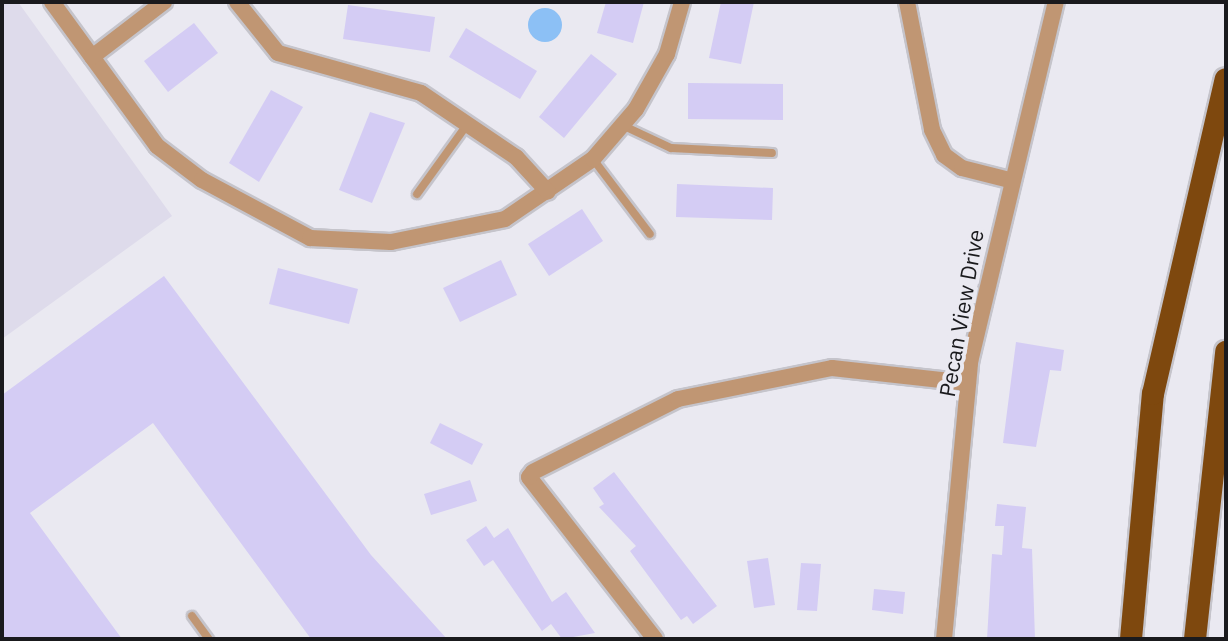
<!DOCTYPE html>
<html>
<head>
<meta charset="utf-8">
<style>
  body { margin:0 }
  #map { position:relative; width:1228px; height:641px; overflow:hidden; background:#eae9f1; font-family:"IBM Plex Sans",sans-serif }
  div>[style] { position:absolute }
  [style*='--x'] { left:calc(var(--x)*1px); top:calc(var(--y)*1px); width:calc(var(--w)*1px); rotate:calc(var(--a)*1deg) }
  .built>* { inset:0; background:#dedbeb }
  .water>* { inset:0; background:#8cc0f5 }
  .round { border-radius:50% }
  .building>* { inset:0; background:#d4ccf4 }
  .roads { filter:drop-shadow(2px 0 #c5c4cb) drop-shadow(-2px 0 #c5c4cb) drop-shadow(0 2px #c5c4cb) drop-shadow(0 -2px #c5c4cb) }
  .service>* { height:8px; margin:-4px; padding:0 4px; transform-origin:4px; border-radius:4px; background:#c09673 }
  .minor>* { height:16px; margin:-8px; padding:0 8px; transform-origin:8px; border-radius:8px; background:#c09673 }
  .trunk>* { height:22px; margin:-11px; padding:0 11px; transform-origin:11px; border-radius:11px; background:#7e480e }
  span { translate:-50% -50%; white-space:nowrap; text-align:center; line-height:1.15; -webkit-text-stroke:8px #eae9f1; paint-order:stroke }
  .street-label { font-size:22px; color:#1a1a1d }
  .frame { position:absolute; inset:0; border:4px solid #1a1a1d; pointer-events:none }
</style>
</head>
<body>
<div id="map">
  <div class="built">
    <div style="clip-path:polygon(2px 2px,18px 2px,172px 216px,2px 339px)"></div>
  </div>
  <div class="water">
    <div class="round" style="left:528px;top:8px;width:34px;height:34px"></div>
  </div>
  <div class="building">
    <div style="clip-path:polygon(606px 2px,644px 2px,633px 43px,597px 33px)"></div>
    <div style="clip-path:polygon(721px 2px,754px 2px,741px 64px,709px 58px)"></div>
    <div style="clip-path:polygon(348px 5px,435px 17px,430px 52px,343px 39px)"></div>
    <div style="clip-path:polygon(194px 23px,218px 53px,168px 92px,144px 61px)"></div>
    <div style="clip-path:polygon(466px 28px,537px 71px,520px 99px,449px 57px)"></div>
    <div style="clip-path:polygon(591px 54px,617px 74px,564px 138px,539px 117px)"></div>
    <div style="clip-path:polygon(688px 83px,783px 84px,783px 120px,688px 119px)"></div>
    <div style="clip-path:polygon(271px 90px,303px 107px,259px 182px,229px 163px)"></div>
    <div style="clip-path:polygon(370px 112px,405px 123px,372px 203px,339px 190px)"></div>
    <div style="clip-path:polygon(677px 184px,773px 188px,772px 220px,676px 217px)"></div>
    <div style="clip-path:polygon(582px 209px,603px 241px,549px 276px,528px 244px)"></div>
    <div style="clip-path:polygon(501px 260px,517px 295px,460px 322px,443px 288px)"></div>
    <div style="clip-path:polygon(278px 268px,358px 289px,349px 324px,269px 304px)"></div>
    <div style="clip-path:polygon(164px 276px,371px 555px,447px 639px,311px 639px,153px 423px,30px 513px,122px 639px,2px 639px,2px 395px)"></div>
    <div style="clip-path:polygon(1016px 342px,1064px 350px,1061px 371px,1050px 370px,1036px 447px,1003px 443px)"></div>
    <div style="clip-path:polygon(440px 423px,483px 444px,472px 465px,430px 443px)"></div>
    <div style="clip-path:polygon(614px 472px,717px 606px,693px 624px,687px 616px,681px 620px,630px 551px,636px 546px,599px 507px,604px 504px,593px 488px)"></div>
    <div style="clip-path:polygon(470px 480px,477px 501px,431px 515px,424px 494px)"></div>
    <div style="clip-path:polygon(997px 504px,1026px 507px,1022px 548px,1032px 549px,1035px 639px,987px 639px,992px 554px,1002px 555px,1004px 526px,995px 526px)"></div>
    <div style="clip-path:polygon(486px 526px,494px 538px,508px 528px,552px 602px,566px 592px,595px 633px,562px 639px,551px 624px,542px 631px,493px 560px,484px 566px,466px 540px)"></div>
    <div style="clip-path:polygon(768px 558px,775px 605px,754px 608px,747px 561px)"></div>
    <div style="clip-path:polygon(801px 563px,821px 564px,817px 611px,797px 610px)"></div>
    <div style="clip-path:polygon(874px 589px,905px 592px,903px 614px,872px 610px)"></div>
  </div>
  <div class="roads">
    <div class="service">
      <div style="--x:624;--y:126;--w:52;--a:25.1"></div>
      <div style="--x:671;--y:148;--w:101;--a:2.8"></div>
      <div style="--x:593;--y:159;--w:94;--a:52.8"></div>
      <div style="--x:417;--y:194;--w:89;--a:-54.2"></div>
      <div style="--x:192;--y:616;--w:29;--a:54"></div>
    </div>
    <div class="minor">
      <div style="--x:52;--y:2;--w:178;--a:53.9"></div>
      <div style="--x:157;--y:146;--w:56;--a:37.1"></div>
      <div style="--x:202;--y:180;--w:123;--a:28.2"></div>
      <div style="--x:310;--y:238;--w:81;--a:2.8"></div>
      <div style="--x:391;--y:242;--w:116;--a:-11.4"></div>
      <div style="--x:505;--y:219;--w:107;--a:-34.3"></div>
      <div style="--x:593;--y:159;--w:66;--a:-49.3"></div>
      <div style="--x:636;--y:109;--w:63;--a:-60.6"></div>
      <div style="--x:667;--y:54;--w:54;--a:-73.9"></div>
      <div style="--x:237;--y:2;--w:65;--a:51.2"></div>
      <div style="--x:278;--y:53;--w:148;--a:15.6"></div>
      <div style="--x:421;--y:93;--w:115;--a:34"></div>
      <div style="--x:516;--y:157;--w:47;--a:47.6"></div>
      <div style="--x:907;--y:2;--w:130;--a:78.9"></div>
      <div style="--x:932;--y:130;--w:28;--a:64"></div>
      <div style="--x:944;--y:155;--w:22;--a:36"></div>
      <div style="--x:962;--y:168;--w:49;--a:14.3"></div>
      <div style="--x:92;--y:57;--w:91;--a:-37.4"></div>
      <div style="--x:655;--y:639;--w:205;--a:-127.9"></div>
      <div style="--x:529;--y:477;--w:6;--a:-51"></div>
      <div style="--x:533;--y:472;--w:162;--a:-26.7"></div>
      <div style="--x:678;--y:399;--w:157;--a:-11.4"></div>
      <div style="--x:832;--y:368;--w:137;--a:6.3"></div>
      <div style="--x:944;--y:639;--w:278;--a:-84.6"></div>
      <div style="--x:970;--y:362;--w:370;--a:-76.6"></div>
    </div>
    <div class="trunk">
      <div style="--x:1131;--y:639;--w:246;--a:-84.9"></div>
      <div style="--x:1153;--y:394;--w:323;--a:-77"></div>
      <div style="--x:1195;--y:639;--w:289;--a:-83.8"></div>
    </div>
  </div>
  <div class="street-label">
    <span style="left:961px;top:313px;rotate:-80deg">Pecan View Drive</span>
  </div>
  <div class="frame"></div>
</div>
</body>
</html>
